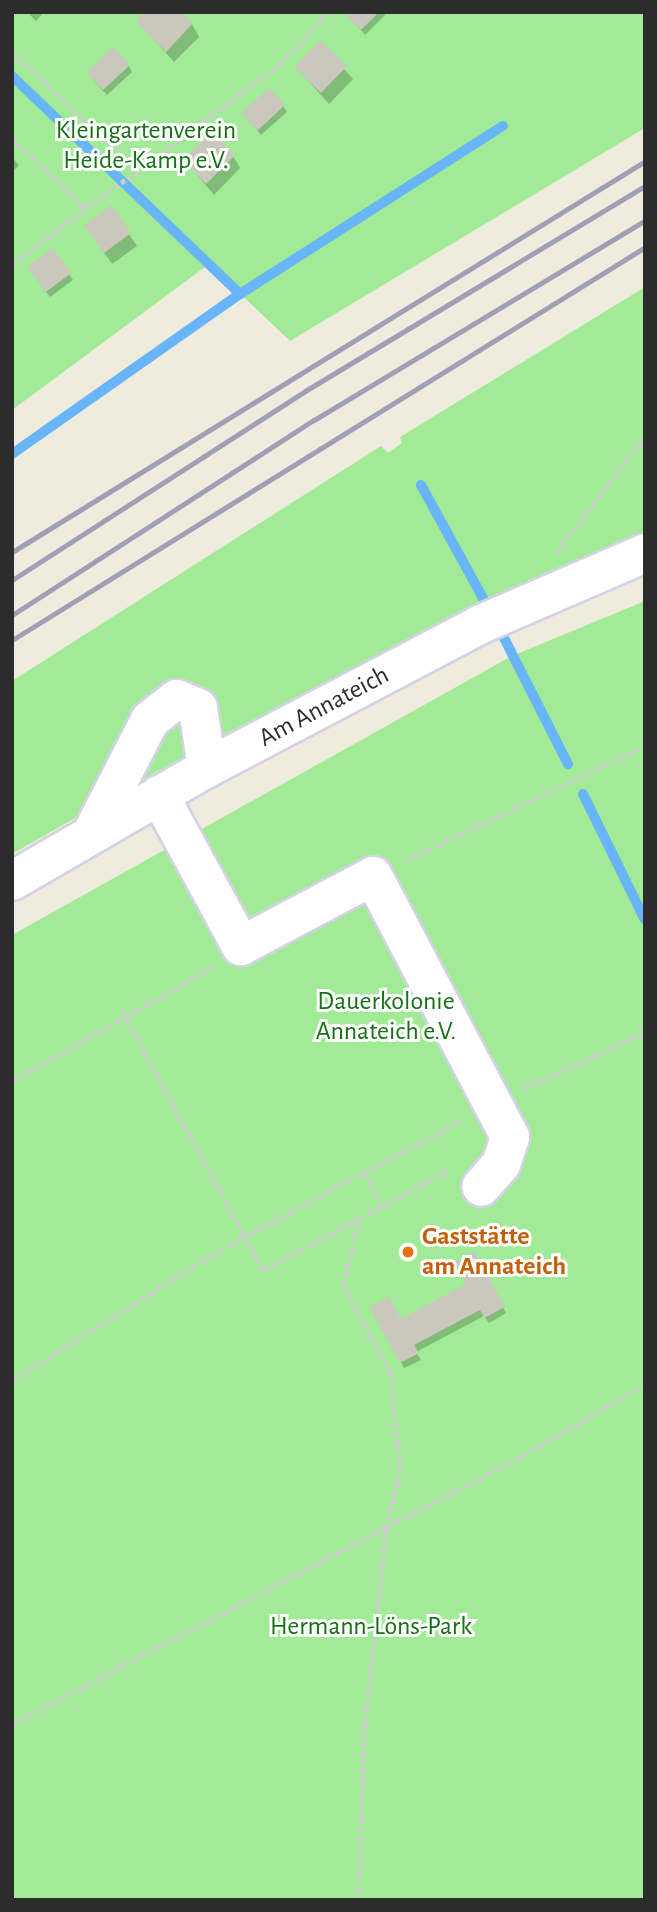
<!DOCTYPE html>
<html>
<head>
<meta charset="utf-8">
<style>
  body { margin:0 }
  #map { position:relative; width:657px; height:1912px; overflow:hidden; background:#efebdd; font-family:"Alegreya Sans",sans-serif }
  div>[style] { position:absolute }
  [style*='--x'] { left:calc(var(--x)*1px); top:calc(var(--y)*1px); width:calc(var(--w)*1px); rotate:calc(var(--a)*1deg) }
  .green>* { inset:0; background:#a1ea96 }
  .shadow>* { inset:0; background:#0003 }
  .stream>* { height:10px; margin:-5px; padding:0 5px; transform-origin:5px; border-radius:5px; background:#68b6f9 }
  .building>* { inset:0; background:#cac7bd }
  .path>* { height:4.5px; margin-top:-2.25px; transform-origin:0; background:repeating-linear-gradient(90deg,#ccc 0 5px,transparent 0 8.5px) }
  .roads { filter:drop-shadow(2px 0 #d3d2e6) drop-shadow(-2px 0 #d3d2e6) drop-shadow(0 2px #d3d2e6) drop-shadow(0 -2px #d3d2e6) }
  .minor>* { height:38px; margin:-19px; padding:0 19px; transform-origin:19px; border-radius:19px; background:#fff }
  .rail>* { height:5px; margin:-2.5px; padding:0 2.5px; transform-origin:2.5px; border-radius:2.5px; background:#a19fb8 }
  .dots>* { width:19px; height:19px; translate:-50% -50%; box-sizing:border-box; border:4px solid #fff; border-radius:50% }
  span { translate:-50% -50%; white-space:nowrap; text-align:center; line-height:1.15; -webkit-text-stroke:6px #fff; paint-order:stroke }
  .park-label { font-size:26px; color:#157114 }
  .street-label { font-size:26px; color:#2c2c2c }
  .food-label { font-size:26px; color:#c56008; font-weight:700 }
  .left { translate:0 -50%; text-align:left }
  .frame { position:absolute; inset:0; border:14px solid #2c2c2c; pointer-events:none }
</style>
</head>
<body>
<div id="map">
  <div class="green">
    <div style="clip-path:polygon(12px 12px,645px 12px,645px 128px,290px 341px,209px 264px,12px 410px)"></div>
    <div style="clip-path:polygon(645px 287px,645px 565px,173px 791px,161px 769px,12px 854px,12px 681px,381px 446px,388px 453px,402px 443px,400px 437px)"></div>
    <div style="clip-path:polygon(645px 601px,645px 1900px,12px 1900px,12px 935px,512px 656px)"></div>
  </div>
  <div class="shadow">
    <div style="clip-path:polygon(27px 12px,44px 12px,36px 21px)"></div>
    <div style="clip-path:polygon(352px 12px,384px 12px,386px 14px,365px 35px,348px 16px)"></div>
    <div style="clip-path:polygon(140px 24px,192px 24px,199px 37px,174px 62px)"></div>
    <div style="clip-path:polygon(320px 42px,353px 79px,329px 104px,296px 67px)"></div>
    <div style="clip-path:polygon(129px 66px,132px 72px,107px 95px,92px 79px)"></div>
    <div style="clip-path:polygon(283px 106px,287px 112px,261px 135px,243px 114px)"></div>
    <div style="clip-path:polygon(12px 156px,19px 166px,12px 171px)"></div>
    <div style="clip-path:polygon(233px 156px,240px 168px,214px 195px,185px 160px)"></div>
    <div style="clip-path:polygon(111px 208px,137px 246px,112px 264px,86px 226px)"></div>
    <div style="clip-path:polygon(52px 250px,73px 280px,50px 297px,32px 273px)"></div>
    <div style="clip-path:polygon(474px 1253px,506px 1313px,489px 1323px,484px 1316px,416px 1352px,421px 1360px,404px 1368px,372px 1307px,400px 1321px,469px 1285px)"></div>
  </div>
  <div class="stream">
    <div style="--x:12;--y:76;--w:315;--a:43.7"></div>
    <div style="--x:12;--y:454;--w:279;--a:-35.1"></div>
    <div style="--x:240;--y:294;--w:312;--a:-32.6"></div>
    <div style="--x:421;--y:485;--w:141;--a:61.3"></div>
    <div style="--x:502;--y:634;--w:146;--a:63.1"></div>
    <div style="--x:583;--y:794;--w:140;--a:63.8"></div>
  </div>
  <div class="building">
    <div style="clip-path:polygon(181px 12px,193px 23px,166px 52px,138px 24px,140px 12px)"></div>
    <div style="clip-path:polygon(350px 12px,379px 12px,361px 30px,346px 16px)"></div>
    <div style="clip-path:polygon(320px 40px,347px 66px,321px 93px,294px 67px)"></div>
    <div style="clip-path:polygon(113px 47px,130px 65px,103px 90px,86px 73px)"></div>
    <div style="clip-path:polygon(269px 88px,285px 105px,257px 131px,241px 113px)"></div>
    <div style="clip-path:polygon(212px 132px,235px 155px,206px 184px,183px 160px)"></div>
    <div style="clip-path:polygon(112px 205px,131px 233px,104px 253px,84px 225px)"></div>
    <div style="clip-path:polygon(53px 248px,71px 273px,46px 292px,27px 267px)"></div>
    <div style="clip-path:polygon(474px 1251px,505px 1307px,484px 1318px,480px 1310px,414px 1345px,419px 1353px,400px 1363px,369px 1307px,389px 1297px,401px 1319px,466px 1284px,454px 1262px)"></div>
  </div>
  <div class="path">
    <div style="--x:12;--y:51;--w:173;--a:43.8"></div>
    <div style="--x:12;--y:139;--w:103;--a:43"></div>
    <div style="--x:12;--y:264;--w:334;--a:-36.7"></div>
    <div style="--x:280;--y:64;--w:71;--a:-46.7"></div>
    <div style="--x:556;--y:552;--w:146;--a:-52.5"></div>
    <div style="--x:405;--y:861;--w:266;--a:-25.6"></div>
    <div style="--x:123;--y:1013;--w:293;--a:61.4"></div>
    <div style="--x:263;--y:1270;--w:213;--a:-28.2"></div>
    <div style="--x:12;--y:1081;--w:233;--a:-29.5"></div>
    <div style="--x:523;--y:1089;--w:135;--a:-25"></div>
    <div style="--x:365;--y:1173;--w:37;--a:63"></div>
    <div style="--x:12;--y:1381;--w:238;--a:-32.3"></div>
    <div style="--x:213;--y:1254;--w:283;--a:-28.3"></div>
    <div style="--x:12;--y:1724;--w:586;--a:-27.74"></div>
    <div style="--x:531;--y:1451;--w:132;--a:-30.4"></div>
    <div style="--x:358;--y:1900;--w:171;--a:-88"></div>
    <div style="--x:364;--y:1729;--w:201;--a:-83.7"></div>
    <div style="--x:386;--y:1529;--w:61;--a:-76.7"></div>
    <div style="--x:400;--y:1470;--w:98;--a:-95.9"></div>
    <div style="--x:390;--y:1373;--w:100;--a:-118.1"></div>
    <div style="--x:343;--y:1285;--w:69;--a:-76.6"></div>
  </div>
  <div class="roads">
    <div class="minor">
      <div style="--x:159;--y:795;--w:172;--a:61.5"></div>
      <div style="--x:241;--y:946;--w:149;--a:-27.9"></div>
      <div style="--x:373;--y:876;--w:295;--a:62.3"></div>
      <div style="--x:510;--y:1137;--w:28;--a:108"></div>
      <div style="--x:501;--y:1164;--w:30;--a:131"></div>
      <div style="--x:92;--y:833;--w:127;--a:-62.8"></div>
      <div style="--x:150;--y:720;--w:34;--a:-38"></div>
      <div style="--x:177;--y:699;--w:23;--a:23"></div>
      <div style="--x:198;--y:708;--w:61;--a:81.5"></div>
      <div style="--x:12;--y:881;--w:225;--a:-30.1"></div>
      <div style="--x:207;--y:768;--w:307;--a:-27.7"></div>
      <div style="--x:479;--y:625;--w:181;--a:-23.4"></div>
    </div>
  </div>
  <div class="rail">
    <div style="--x:12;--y:552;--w:744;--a:-31.7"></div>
    <div style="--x:12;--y:580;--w:349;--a:-32.8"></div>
    <div style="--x:305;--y:391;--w:397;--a:-31.1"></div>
    <div style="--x:12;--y:615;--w:359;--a:-32.9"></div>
    <div style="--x:314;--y:420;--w:387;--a:-31.1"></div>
    <div style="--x:12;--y:640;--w:745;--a:-31.83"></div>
  </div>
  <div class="dots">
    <div style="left:408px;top:1252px;background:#e8710a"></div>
  </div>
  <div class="park-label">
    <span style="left:146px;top:146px">Kleingartenverein<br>Heide-Kamp e.V.</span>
    <span style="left:386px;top:1017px">Dauerkolonie<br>Annateich e.V.</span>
    <span style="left:371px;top:1627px">Hermann-Löns-Park</span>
  </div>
  <div class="street-label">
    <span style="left:324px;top:707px;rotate:-28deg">Am Annateich</span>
  </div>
  <div class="food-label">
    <span class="left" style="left:422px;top:1252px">Gaststätte<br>am Annateich</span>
  </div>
  <div class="frame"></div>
</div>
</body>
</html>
